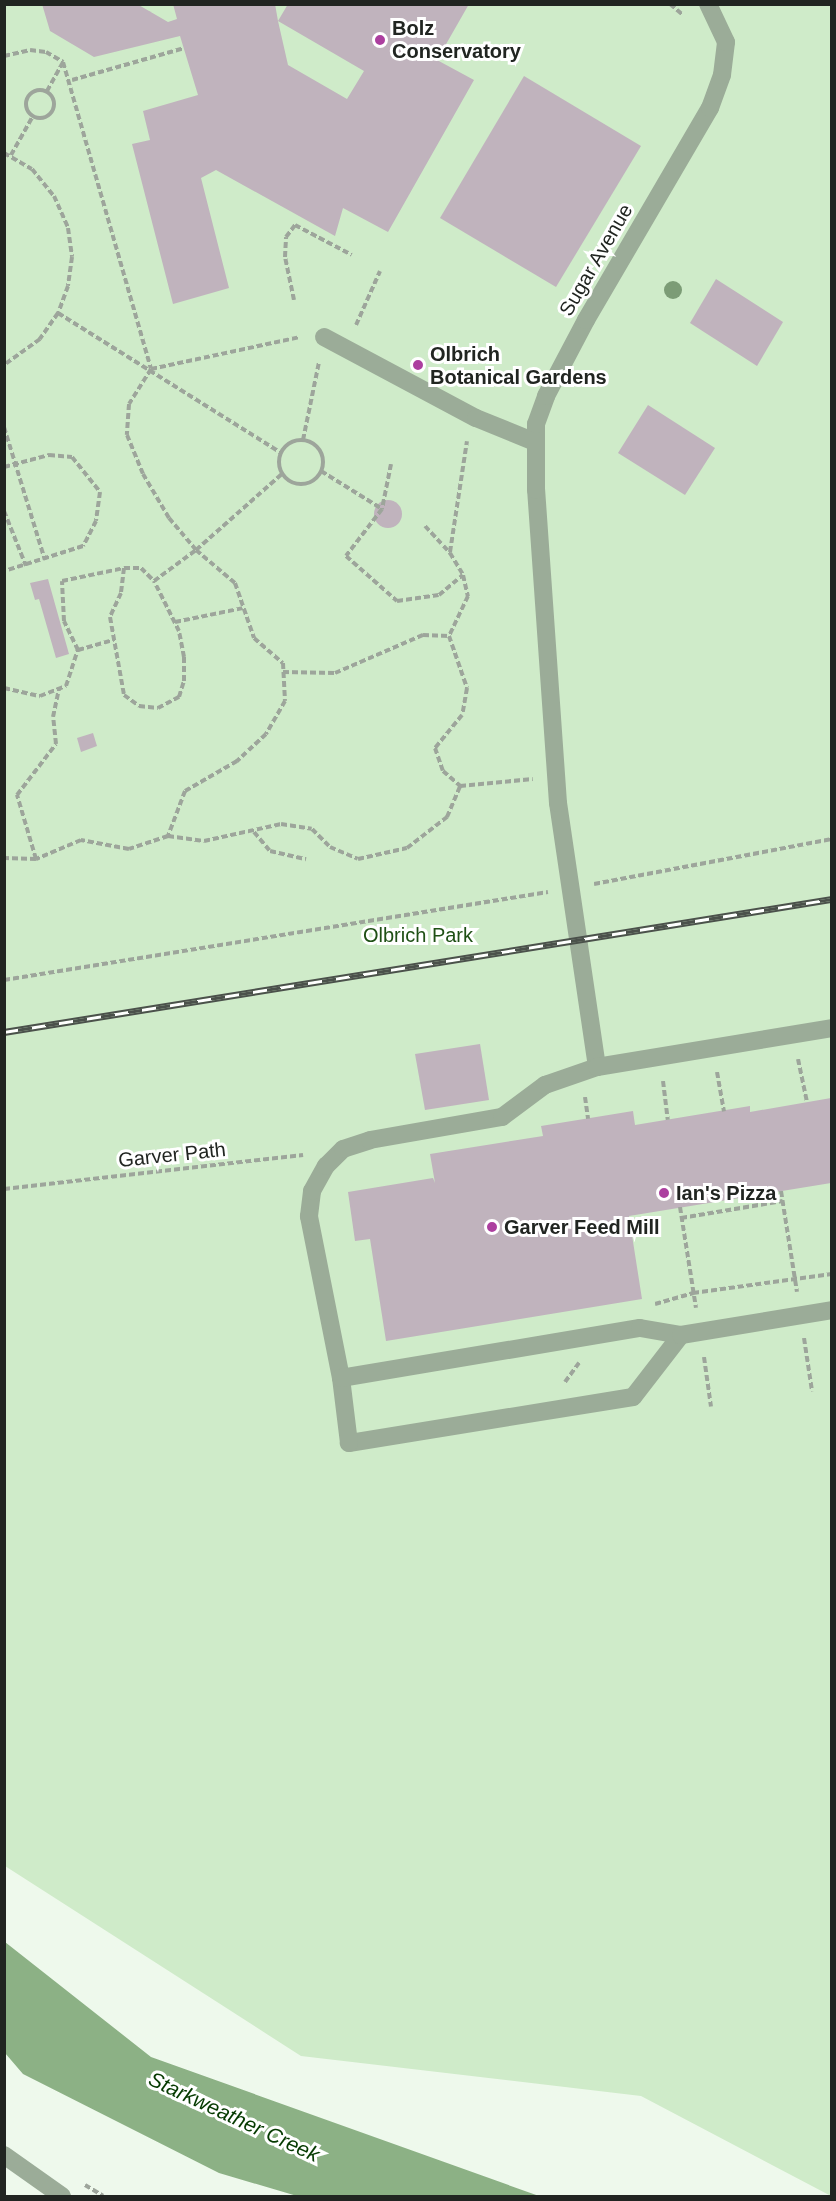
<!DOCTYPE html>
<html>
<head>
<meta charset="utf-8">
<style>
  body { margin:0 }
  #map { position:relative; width:836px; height:2201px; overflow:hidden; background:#eef9ec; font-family:Arial,sans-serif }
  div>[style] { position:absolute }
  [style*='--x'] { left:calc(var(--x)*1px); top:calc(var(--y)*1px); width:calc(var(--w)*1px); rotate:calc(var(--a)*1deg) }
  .green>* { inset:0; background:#cfebc9 }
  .water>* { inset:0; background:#8cb185 }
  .building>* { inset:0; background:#c0b3bd }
  .round { border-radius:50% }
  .path>* { height:4px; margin-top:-2px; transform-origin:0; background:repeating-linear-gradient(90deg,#9da59b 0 6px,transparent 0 9px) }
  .path>.ring { margin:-2px; padding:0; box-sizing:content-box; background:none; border:4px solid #9da59b; border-radius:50% }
  .minor>* { height:18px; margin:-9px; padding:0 9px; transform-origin:9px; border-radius:9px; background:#9bac98 }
  .rail>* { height:7px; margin-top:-3.5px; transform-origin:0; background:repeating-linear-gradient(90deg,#fff 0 14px,#4b514b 0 28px); box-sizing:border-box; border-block:2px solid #4b514b }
  .trees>* { width:18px; height:18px; margin:-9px; border-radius:50%; background:#7c9c76 }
  .dots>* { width:16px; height:16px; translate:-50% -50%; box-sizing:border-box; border:3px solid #fff; border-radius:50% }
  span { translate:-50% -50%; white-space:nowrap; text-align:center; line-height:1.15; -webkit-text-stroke:6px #fff; paint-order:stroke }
  .poi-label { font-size:20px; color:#212521; font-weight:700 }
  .left { translate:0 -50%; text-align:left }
  .street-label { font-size:20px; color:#212521 }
  .park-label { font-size:20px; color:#1f5015 }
  .water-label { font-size:21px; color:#053a00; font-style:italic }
  .frame { position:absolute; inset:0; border:6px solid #212521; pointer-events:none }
</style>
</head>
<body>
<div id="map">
  <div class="green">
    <div style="clip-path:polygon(4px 5px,831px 5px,831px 2196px,641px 2096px,301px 2056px,5px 1866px)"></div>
  </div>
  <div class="water">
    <div style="clip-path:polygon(5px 1942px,151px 2057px,539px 2196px,297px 2196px,219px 2173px,23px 2074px,5px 2053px)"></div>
  </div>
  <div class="building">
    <div style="clip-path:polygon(evenodd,42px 4px,137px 4px,168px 22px,177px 19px,173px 4px,275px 4px,278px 21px,288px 4px,469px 4px,437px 60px,474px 80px,388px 232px,343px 208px,335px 236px,216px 170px,201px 178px,229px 288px,173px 304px,132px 144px,150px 140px,143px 111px,198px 95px,180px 36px,94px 57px,50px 31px,42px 4px,278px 21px,364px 71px,347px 99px,288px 65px,278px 21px)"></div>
    <div style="clip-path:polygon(524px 76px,641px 146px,556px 287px,440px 218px)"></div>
    <div style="clip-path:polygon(716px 279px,783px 322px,757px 366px,690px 323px)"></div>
    <div style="clip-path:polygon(648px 405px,715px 448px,685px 495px,618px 453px)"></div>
    <div class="round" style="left:374px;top:500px;width:28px;height:28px"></div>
    <div style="clip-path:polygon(48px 579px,69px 654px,56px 658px,39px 599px,35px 600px,30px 583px)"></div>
    <div style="clip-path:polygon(93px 733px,97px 746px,81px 752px,77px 738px)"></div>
    <div style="clip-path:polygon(480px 1044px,489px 1100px,425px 1110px,415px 1054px)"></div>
    <div style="clip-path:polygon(831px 1098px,831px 1183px,629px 1216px,642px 1299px,386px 1341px,370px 1239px,355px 1241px,348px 1192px,433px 1178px,435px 1183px,430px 1154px,543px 1136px,541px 1126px,633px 1111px,635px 1125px,750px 1106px,750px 1112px)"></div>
  </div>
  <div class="path">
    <div style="--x:670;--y:4;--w:17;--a:40"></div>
    <div style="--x:4;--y:56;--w:27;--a:-13"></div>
    <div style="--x:30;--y:50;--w:16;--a:7"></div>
    <div style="--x:46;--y:52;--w:20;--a:30"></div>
    <div style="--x:63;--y:62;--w:319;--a:74"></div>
    <div style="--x:151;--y:369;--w:41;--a:122.2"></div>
    <div style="--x:129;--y:404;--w:31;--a:94"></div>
    <div style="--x:127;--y:435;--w:42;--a:67.7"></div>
    <div style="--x:143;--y:474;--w:51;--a:59.4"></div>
    <div style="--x:169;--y:518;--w:42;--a:49.8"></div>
    <div style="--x:196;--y:550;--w:51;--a:40.2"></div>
    <div style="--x:235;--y:583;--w:58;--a:70.9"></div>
    <div style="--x:254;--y:638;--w:38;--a:41"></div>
    <div style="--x:283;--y:663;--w:38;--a:87"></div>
    <div style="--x:285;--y:701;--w:38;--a:120"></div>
    <div style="--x:266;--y:734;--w:40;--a:137"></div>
    <div style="--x:237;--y:761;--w:60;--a:150"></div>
    <div style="--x:185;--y:791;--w:48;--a:110.7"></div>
    <div style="--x:168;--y:836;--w:41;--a:161.6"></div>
    <div style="--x:129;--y:849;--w:49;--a:-169.4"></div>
    <div style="--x:81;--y:840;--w:49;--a:157.1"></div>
    <div style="--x:36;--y:859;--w:32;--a:-178"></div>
    <div style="--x:72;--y:80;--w:116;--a:-15.9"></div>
    <div class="ring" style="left:26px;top:90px;width:24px;height:24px"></div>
    <div style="--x:47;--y:91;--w:33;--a:-61"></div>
    <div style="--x:4;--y:153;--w:32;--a:30"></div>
    <div style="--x:32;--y:169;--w:35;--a:51"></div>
    <div style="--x:54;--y:196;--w:35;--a:66"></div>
    <div style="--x:68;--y:228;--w:29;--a:82"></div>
    <div style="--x:72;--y:257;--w:29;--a:98"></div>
    <div style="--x:68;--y:286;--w:29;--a:110"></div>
    <div style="--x:58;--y:313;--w:32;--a:125"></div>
    <div style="--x:40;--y:339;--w:44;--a:144.2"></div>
    <div style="--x:11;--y:155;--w:45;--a:-60.6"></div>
    <div style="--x:294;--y:300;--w:44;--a:-101.8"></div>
    <div style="--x:285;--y:257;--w:20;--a:-87"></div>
    <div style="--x:286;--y:237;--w:15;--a:-53"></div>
    <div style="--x:295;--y:225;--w:64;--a:27.8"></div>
    <div style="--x:58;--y:313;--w:263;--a:32.1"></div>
    <div style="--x:356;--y:325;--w:59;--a:-66"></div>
    <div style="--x:151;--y:369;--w:152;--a:-12.1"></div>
    <div style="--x:4;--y:427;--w:139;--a:72.9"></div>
    <div style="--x:303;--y:440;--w:80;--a:-78.4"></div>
    <div class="ring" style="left:279px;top:440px;width:40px;height:40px"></div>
    <div style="--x:391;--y:464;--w:46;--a:101.3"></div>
    <div style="--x:382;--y:509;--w:59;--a:127.5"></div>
    <div style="--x:346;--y:556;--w:68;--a:41.4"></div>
    <div style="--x:397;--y:601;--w:42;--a:-8.1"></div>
    <div style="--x:439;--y:595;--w:31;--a:-40"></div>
    <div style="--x:4;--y:467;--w:47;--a:-14.9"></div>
    <div style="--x:49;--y:455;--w:23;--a:5"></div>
    <div style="--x:72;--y:457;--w:45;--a:51.3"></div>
    <div style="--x:100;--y:492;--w:29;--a:98"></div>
    <div style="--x:96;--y:521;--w:28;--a:117"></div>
    <div style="--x:83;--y:546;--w:83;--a:162.4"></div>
    <div style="--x:321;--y:471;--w:72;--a:31.9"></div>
    <div style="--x:4;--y:511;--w:59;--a:68.2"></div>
    <div style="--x:425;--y:526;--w:37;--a:47"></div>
    <div style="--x:450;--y:553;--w:26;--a:59"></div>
    <div style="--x:463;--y:575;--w:22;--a:77"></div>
    <div style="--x:468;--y:596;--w:44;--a:115.4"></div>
    <div style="--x:449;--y:636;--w:55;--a:70.9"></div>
    <div style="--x:467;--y:688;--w:27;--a:100"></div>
    <div style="--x:462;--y:715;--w:43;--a:129.3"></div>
    <div style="--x:435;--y:748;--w:24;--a:71"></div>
    <div style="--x:443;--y:771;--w:23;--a:41"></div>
    <div style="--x:460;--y:786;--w:73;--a:-5.5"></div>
    <div style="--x:450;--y:552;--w:112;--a:-81.3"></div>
    <div style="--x:124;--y:568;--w:25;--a:97"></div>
    <div style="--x:121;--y:593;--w:26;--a:115"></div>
    <div style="--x:110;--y:617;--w:79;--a:79.8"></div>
    <div style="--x:124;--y:695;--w:19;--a:36"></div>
    <div style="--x:139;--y:706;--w:19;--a:6"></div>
    <div style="--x:158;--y:708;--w:24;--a:-28"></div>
    <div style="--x:179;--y:697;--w:17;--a:-73"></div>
    <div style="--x:184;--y:681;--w:24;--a:-90"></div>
    <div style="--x:184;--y:657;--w:26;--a:-101"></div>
    <div style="--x:179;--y:631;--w:56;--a:-116.6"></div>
    <div style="--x:175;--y:622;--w:69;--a:-11.6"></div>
    <div style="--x:78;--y:650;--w:32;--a:-116"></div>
    <div style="--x:64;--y:621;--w:40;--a:-92.9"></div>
    <div style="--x:62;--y:581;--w:63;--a:-11.8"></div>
    <div style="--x:124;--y:568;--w:17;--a:0"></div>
    <div style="--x:141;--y:568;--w:18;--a:45"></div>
    <div style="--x:154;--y:581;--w:52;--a:-36.4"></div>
    <div style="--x:196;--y:550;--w:115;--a:-41.5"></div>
    <div style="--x:283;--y:672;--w:52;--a:1.1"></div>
    <div style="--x:335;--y:673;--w:96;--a:-23.4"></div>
    <div style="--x:423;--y:635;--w:26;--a:2"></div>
    <div style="--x:4;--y:688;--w:37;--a:13"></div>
    <div style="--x:40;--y:696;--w:28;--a:-21"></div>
    <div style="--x:66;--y:686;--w:38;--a:-72"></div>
    <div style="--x:78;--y:650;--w:37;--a:-16"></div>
    <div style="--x:254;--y:832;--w:25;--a:50"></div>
    <div style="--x:270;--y:851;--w:37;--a:13"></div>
    <div style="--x:168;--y:836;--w:36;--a:8"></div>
    <div style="--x:204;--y:841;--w:79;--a:-12.4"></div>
    <div style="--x:281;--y:824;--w:31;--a:9"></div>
    <div style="--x:312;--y:829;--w:25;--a:45"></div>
    <div style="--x:330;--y:847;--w:30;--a:23"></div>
    <div style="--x:358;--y:859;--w:50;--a:-12.7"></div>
    <div style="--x:407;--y:848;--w:51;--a:-37.8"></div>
    <div style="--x:447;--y:817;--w:34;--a:-67"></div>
    <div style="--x:36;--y:859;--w:67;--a:-106.5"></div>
    <div style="--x:17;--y:795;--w:64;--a:-52.6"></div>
    <div style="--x:56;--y:744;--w:27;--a:-96"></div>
    <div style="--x:53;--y:717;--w:30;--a:-78"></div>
    <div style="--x:594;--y:884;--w:242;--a:-10.7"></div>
    <div style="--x:4;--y:980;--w:551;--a:-9.19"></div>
    <div style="--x:798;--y:1059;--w:44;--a:78.2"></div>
    <div style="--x:717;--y:1072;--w:40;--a:80"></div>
    <div style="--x:663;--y:1081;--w:39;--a:83"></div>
    <div style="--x:585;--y:1097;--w:22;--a:82"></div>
    <div style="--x:4;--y:1189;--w:301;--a:-6.5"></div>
    <div style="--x:781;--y:1191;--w:102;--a:81"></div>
    <div style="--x:680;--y:1207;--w:102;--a:81"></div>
    <div style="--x:681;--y:1218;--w:103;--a:-9.5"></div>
    <div style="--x:655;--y:1304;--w:40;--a:-16"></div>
    <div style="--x:693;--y:1293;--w:140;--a:-7.8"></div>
    <div style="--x:804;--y:1338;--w:54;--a:81.4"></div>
    <div style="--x:704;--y:1357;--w:50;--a:82"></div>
    <div style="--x:565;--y:1382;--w:24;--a:-54"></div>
    <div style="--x:85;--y:2185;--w:21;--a:31"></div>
  </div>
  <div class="minor">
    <div style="--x:324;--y:337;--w:172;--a:28.1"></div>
    <div style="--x:476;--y:418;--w:64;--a:22.1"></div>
    <div style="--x:597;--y:1067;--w:267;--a:-98.4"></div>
    <div style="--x:558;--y:803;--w:314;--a:-94"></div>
    <div style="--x:536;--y:490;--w:66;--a:-90"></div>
    <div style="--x:536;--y:424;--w:30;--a:-70"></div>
    <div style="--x:546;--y:396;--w:86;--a:-62.2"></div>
    <div style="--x:586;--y:320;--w:246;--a:-59.7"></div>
    <div style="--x:710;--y:108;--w:35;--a:-70"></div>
    <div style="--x:722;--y:75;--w:33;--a:-83"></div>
    <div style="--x:726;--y:42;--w:42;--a:-115.3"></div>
    <div style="--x:681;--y:1335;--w:78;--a:127.7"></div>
    <div style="--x:633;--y:1397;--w:288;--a:170.8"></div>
    <div style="--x:349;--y:1443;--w:65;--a:-97"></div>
    <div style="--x:341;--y:1378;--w:165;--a:-101.2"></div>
    <div style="--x:309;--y:1216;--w:25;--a:-83"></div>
    <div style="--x:312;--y:1191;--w:29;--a:-61"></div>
    <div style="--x:326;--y:1166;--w:24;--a:-45"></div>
    <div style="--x:343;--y:1149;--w:28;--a:-18"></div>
    <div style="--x:370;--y:1140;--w:134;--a:-9.9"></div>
    <div style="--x:502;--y:1117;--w:54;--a:-36.7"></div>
    <div style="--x:545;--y:1085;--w:55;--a:-19.1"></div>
    <div style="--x:597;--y:1067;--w:238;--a:-9.4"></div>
    <div style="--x:341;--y:1378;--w:303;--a:-9.5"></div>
    <div style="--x:640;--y:1328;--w:42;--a:9.7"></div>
    <div style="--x:681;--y:1335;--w:153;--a:-9.4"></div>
    <div style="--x:4;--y:2155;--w:71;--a:35.3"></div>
  </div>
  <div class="rail">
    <div style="--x:4;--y:1032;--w:839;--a:-9.13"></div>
  </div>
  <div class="trees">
    <div style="left:673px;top:290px"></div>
  </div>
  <div class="dots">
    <div style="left:380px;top:40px;background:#ac3f9f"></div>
    <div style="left:418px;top:365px;background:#ac3f9f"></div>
    <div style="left:664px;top:1193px;background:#ac3f9f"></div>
    <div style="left:492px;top:1227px;background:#ac3f9f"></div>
  </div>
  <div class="poi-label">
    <span class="left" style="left:392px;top:40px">Bolz<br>Conservatory</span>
    <span class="left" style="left:430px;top:366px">Olbrich<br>Botanical Gardens</span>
    <span class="left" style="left:676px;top:1193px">Ian's Pizza</span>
    <span class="left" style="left:504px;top:1227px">Garver Feed Mill</span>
  </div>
  <div class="street-label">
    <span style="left:596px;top:260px;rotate:-60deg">Sugar Avenue</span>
    <span style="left:172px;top:1155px;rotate:-6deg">Garver Path</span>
  </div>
  <div class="park-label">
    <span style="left:418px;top:935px">Olbrich Park</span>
  </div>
  <div class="water-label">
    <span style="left:234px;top:2117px;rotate:25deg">Starkweather Creek</span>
  </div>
  <div class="frame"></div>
</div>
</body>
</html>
